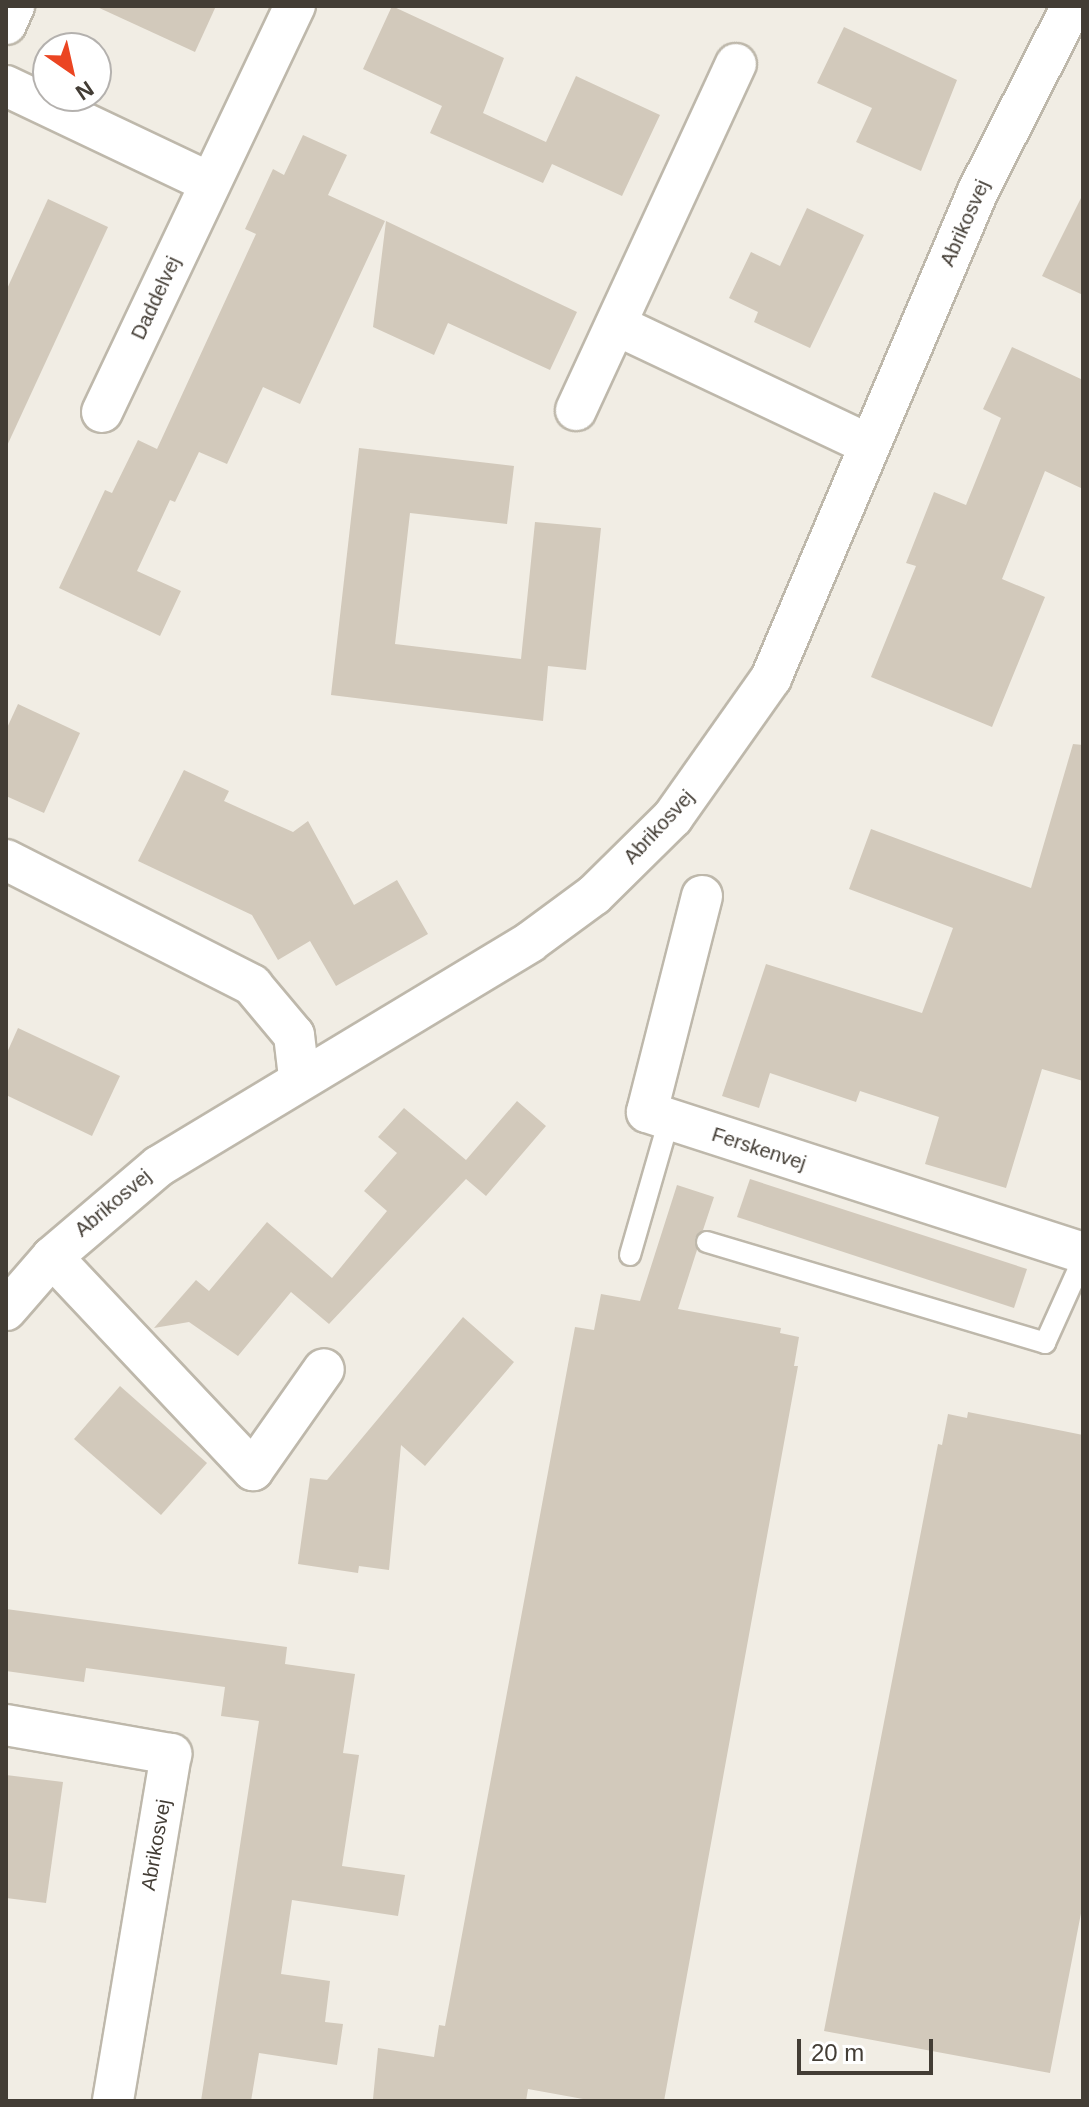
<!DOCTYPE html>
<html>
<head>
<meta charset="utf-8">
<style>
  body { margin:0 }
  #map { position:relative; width:1089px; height:2107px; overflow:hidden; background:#f1ede4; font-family:Helvetica,sans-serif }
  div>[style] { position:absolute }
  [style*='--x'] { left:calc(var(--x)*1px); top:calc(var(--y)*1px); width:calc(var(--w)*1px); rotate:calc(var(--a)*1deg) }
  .building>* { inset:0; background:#d2c9bb }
  .roads { filter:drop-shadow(2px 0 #beb8ab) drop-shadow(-2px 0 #beb8ab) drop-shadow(0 2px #beb8ab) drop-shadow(0 -2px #beb8ab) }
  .lane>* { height:20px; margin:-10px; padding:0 10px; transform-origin:10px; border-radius:10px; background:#fff }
  .street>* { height:40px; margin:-20px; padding:0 20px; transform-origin:20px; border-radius:20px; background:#fff }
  span { translate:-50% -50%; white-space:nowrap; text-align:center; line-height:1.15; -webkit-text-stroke:7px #fff; paint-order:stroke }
  .street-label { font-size:20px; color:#433d35 }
  .frame { position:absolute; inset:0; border:8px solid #433d35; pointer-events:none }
  .north { position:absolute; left:32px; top:32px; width:80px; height:80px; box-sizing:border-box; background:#fff; border:2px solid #b4b1ae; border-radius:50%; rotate:146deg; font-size:22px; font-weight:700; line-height:32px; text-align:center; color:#433d35 }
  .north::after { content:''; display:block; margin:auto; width:28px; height:36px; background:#eb4522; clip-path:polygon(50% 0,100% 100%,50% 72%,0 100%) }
  .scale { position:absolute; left:797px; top:2039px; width:136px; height:36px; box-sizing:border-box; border:4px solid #433d35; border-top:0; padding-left:10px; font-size:24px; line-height:28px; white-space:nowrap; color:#433d35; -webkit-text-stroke:6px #fff; paint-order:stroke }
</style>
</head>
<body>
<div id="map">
  <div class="building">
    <div style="clip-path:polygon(95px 6px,216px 6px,195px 52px)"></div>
    <div style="clip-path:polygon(392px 6px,504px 58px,483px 113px,546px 142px,576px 76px,660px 115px,622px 196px,552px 164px,543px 183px,430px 133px,442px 106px,363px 69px)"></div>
    <div style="clip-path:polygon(844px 27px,957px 80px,921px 171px,856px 142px,872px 108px,817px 83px)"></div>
    <div style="clip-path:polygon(303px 135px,347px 155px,328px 195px,385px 221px,300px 404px,263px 387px,227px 464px,199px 452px,175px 502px,170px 500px,137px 571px,181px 591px,160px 636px,59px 588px,105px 490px,112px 493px,138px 440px,157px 449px,256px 234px,245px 229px,273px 169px,284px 175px)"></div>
    <div style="clip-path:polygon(1083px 194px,1083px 295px,1042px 276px)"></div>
    <div style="clip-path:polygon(48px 199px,108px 227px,6px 448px,6px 291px)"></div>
    <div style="clip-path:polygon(807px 208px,864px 235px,810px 348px,754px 322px,758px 312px,729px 298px,751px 252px,780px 266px)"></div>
    <div style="clip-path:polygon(386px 221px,577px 312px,550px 370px,448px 323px,434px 355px,373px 327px)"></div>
    <div style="clip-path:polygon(1012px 347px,1083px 380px,1083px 489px,1045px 471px,1002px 579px,1045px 597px,992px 727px,871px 677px,916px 566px,906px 563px,934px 492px,966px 505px,1001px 418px,983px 409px)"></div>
    <div style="clip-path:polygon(359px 448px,514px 466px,507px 524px,410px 513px,395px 644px,521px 659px,535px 522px,601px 528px,586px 670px,548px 666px,543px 721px,331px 695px)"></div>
    <div style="clip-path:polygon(18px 704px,80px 733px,44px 813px,6px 796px,6px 730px)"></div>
    <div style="clip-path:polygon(1073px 744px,1083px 745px,1083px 1081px,1042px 1069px,1006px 1188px,925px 1164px,939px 1117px,860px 1091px,856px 1102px,770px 1073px,759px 1108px,722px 1096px,766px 964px,922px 1013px,953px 928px,849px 889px,871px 829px,1031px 888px)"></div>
    <div style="clip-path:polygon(184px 770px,229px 791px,224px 801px,293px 832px,308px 821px,354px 905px,397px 880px,428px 934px,336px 986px,310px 941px,278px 960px,252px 915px,138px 861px)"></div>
    <div style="clip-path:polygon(18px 1028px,120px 1076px,92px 1136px,6px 1095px,6px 1055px)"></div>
    <div style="clip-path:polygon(517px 1101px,546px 1126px,486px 1196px,466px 1179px,329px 1324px,291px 1292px,238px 1356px,189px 1322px,154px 1328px,196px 1280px,209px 1291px,267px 1222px,332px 1278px,387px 1211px,364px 1191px,397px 1153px,378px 1137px,404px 1108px,466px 1160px)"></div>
    <div style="clip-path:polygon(750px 1179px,1027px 1269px,1014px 1308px,737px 1217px)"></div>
    <div style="clip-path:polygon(677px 1185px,714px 1197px,703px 1230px,695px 1238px,697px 1250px,678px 1309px,781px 1328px,780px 1333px,799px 1337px,794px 1366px,798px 1366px,664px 2101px,594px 2101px,528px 2089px,526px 2101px,373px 2099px,378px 2048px,434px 2057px,439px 2025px,445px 2026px,575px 1327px,594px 1330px,601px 1294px,640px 1301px)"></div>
    <div style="clip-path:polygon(463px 1317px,514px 1362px,425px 1466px,401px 1445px,389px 1570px,359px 1566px,358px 1573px,298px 1564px,310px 1478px,327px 1480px)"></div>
    <div style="clip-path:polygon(120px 1386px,207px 1463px,161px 1515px,74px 1439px)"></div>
    <div style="clip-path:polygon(968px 1412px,1083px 1435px,1083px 1903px,1050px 2073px,824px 2031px,938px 1444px,942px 1445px,948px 1414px,967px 1418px)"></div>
    <div style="clip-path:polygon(6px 1609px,287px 1647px,285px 1664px,355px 1674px,343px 1753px,359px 1755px,342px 1866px,405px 1875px,398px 1916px,292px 1900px,281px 1974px,330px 1981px,325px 2022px,343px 2024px,337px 2065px,259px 2053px,251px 2101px,201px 2101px,259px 1721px,221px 1716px,225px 1687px,86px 1668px,84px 1682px,6px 1671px)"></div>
    <div style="clip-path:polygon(6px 1775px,63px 1782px,46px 1903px,6px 1898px)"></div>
  </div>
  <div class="roads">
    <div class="lane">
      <div style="--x:707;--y:1242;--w:353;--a:16.6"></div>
      <div style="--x:1045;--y:1343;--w:92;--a:-65.7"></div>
      <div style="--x:630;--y:1255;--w:141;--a:-73.9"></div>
    </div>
    <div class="street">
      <div style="--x:6;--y:24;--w:20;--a:-66"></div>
      <div style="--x:6;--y:86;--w:226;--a:25.4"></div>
      <div style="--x:616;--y:325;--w:279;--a:25.3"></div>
      <div style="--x:576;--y:410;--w:381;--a:-65.2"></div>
      <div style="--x:102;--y:412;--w:450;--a:-64.6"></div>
      <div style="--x:6;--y:860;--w:276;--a:26.9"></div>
      <div style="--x:252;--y:985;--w:65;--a:50"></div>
      <div style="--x:294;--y:1035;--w:42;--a:83.2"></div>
      <div style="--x:702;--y:896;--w:223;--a:104.3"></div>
      <div style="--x:647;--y:1112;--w:458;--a:17.9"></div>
      <div style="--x:52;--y:1257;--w:293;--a:46.7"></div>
      <div style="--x:253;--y:1470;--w:123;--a:-54.9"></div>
      <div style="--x:6;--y:1310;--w:70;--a:-49"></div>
      <div style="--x:52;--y:1257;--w:140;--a:-40.4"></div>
      <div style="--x:159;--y:1166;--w:433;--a:-31.1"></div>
      <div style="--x:530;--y:942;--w:79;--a:-36.3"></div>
      <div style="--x:594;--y:895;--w:111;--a:-44.6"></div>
      <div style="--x:673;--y:817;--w:170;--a:-54.8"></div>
      <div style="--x:771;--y:678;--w:529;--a:-66.97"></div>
      <div style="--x:978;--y:191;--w:208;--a:-63.1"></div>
      <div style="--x:6;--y:1725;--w:168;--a:10"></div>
      <div style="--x:171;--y:1754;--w:352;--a:99.5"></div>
    </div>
  </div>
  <div class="street-label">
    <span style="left:965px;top:223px;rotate:-66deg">Abrikosvej</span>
    <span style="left:156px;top:298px;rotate:-65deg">Daddelvej</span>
    <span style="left:659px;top:827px;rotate:-47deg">Abrikosvej</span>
    <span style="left:759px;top:1149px;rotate:18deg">Ferskenvej</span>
    <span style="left:113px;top:1203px;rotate:-40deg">Abrikosvej</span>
    <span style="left:156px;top:1845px;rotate:-80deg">Abrikosvej</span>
  </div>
  <div class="frame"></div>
  <div class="north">N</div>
  <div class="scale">20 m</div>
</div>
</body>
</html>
